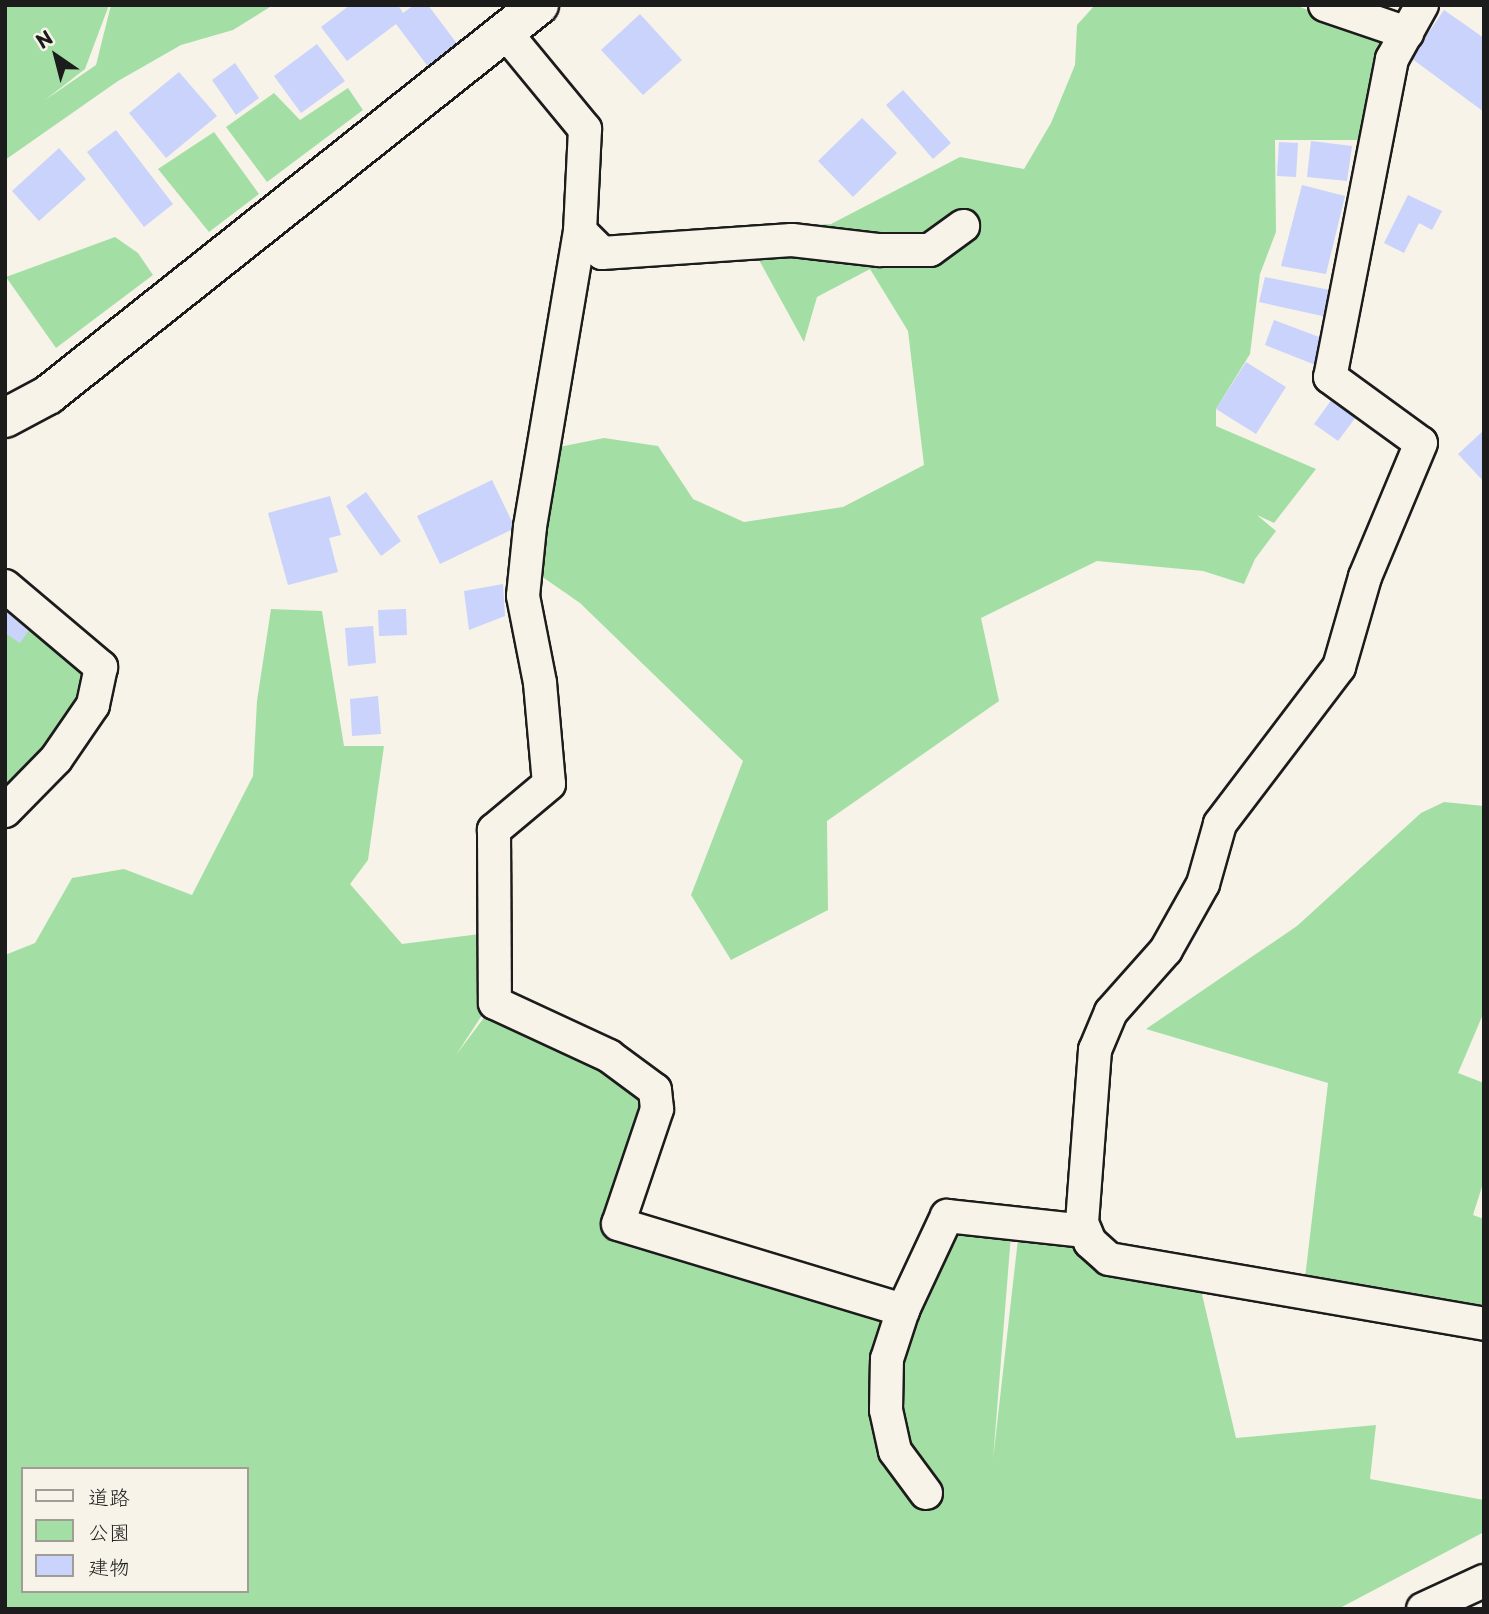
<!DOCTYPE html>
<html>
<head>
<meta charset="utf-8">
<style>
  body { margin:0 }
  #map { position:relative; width:1489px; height:1614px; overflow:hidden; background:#f7f3e8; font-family:"Playpen Sans","Klee One",sans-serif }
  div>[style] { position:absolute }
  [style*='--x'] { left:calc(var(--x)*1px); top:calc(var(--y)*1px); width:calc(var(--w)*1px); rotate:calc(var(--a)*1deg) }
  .green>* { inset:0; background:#a3dfa5 }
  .building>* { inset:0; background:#c9d3fb }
  .roads { filter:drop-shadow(2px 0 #1c1c1c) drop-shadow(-2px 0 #1c1c1c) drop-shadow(0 2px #1c1c1c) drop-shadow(0 -2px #1c1c1c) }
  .minor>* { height:32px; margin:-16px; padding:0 16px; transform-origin:16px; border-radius:16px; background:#f7f3e8 }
  .tertiary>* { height:38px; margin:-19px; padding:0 19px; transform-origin:19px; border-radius:19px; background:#f7f3e8 }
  span { translate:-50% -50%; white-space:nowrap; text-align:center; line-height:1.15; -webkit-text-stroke:7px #f7f3e8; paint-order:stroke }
  .frame { position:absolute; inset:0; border:7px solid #1c1c1c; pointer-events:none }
  .legend { position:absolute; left:21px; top:1467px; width:228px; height:126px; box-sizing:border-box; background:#f7f3e8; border:2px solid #9f9d96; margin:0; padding:9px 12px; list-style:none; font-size:21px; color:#1c1c1c }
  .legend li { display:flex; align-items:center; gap:14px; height:35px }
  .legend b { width:35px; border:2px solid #9f9d96 }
  .north { position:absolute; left:21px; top:21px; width:70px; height:70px; -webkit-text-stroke:5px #f7f3e8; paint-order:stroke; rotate:325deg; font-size:19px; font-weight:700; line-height:28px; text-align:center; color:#1c1c1c }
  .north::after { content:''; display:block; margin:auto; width:24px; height:32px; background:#1c1c1c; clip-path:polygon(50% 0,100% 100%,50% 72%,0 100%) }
</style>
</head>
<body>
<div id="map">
  <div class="green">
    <div style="clip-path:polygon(5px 5px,109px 5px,85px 69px,45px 100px,96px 65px,111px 5px,273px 5px,233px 30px,181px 45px,118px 81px,5px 160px)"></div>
    <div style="clip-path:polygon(1095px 5px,1295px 5px,1382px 39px,1368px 140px,1275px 140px,1276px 232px,1260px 274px,1250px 354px,1216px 409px,1216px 426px,1316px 469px,1274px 523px,1257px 515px,1276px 531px,1255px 559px,1244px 584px,1203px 571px,1097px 561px,981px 618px,999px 701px,827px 821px,828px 910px,731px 960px,691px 895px,743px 761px,580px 603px,531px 569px,549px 449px,604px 438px,658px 446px,693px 499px,744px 522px,843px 507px,924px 465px,908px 331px,870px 269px,817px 297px,804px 342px,759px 260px,587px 269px,591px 237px,831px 224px,960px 157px,1024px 169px,1051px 123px,1075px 65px,1077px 25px)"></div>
    <div style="clip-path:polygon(348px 88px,363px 110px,267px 182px,226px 127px,274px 93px,300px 120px)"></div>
    <div style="clip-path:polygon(214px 132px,259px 194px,209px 232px,158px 169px)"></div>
    <div style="clip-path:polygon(115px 237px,138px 253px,153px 275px,56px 348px,6px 277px)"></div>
    <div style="clip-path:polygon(5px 572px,101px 667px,5px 816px)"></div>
    <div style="clip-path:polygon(evenodd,271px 609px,322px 611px,344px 746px,384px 746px,368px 860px,350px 884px,402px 944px,495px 932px,488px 1006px,456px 1055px,495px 1003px,657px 1085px,619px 1223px,897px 1308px,898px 1356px,951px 1227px,1011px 1235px,993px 1460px,1019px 1230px,1076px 1234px,1201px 1290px,1236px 1438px,1376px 1425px,1370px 1479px,1484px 1500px,1484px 1532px,1338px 1609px,5px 1609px,5px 955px,35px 943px,72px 878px,124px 869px,192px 895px,253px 776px,257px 701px,271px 609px,23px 1469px,247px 1469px,247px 1591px,23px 1591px,23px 1469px)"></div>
    <div style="clip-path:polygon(1444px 802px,1484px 806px,1484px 1012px,1458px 1073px,1484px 1083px,1484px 1180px,1473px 1215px,1484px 1219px,1484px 1320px,1305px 1278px,1328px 1083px,1146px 1029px,1297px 926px,1421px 813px)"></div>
  </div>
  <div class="building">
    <div style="clip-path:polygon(350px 5px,398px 5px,403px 13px,414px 5px,428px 5px,458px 45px,429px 68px,396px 24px,347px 61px,321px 27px)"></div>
    <div style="clip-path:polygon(1444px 10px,1484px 38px,1484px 112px,1411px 58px)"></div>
    <div style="clip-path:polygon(640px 14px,682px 60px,643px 95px,601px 50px)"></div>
    <div style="clip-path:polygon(317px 44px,345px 81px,301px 113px,274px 76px)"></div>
    <div style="clip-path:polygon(235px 63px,259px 98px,236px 115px,212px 80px)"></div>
    <div style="clip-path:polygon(179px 72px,217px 116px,166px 158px,129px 113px)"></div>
    <div style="clip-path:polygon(903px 90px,951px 143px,933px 159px,886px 105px)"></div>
    <div style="clip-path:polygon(862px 118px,897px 153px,853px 197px,818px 161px)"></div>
    <div style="clip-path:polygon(116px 130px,173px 204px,144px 227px,87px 152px)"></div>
    <div style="clip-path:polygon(1311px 141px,1352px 146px,1347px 181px,1307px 177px)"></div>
    <div style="clip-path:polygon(1279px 142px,1298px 143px,1296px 177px,1277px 176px)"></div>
    <div style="clip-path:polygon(59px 148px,86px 179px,39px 221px,12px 191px)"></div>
    <div style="clip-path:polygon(1302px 185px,1345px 196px,1326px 274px,1281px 266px)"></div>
    <div style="clip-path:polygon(1408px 195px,1442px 211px,1432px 230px,1419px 223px,1404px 253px,1384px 243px)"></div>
    <div style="clip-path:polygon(1265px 277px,1330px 290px,1327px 317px,1259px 302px)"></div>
    <div style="clip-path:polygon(1274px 320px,1327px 340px,1318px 366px,1265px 345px)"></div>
    <div style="clip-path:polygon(1246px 362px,1286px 387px,1256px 434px,1216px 409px)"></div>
    <div style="clip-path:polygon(1332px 399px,1356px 417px,1338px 441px,1314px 424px)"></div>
    <div style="clip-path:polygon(1484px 430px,1484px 482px,1458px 454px)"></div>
    <div style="clip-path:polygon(492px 480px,515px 528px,440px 564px,417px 516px)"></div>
    <div style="clip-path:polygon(366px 492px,401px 541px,381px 556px,346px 506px)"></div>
    <div style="clip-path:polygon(330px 496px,341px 535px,329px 538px,338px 572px,288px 585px,268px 513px)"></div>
    <div style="clip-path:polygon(503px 584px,505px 616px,469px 630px,464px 591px)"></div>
    <div style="clip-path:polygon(5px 598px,36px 620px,20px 643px,5px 633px)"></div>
    <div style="clip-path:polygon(406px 609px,407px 635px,379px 636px,378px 610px)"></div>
    <div style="clip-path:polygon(373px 626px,376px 663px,348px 666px,345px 628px)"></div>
    <div style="clip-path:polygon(378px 696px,381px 734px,352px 736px,350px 699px)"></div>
  </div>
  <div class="roads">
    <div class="minor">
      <div style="--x:1325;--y:5;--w:87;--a:18.9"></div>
      <div style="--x:1422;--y:5;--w:62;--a:119.1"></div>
      <div style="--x:1392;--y:59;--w:324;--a:101"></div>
      <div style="--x:1330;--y:377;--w:112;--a:36"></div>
      <div style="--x:1421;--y:443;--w:145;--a:112.7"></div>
      <div style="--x:1365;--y:577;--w:94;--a:106.1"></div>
      <div style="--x:1339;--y:667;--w:197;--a:127.2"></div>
      <div style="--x:1220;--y:824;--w:62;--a:105.8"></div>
      <div style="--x:1203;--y:884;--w:76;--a:119.3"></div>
      <div style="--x:1166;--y:950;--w:83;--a:131.6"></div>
      <div style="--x:1111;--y:1012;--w:41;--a:112.8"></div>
      <div style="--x:1095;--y:1050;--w:173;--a:94.3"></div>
      <div style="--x:1082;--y:1223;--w:21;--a:67"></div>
      <div style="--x:1090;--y:1242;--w:25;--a:42"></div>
      <div style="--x:1109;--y:1259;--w:381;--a:9.8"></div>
      <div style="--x:505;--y:32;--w:126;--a:50.5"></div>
      <div style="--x:585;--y:129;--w:102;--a:92.8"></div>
      <div style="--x:580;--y:231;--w:300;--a:99.6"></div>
      <div style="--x:530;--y:527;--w:69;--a:95.8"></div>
      <div style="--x:523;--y:596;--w:89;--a:78.9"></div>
      <div style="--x:540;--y:683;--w:101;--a:84.9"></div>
      <div style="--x:549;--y:784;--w:72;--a:140.1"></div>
      <div style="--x:494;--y:830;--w:173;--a:89.7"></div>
      <div style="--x:495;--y:1003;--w:126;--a:24.9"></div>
      <div style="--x:609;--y:1056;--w:57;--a:36.5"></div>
      <div style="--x:655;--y:1090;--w:19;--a:84"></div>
      <div style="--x:657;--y:1109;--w:121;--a:108.7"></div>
      <div style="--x:618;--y:1224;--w:298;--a:16.8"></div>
      <div style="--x:580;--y:231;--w:31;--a:45"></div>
      <div style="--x:602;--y:253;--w:190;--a:-3.9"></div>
      <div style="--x:792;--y:240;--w:88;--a:6.6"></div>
      <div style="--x:879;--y:250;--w:51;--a:0"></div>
      <div style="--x:930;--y:250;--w:41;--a:-36"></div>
      <div style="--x:5;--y:586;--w:126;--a:40.2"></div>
      <div style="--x:101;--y:667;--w:39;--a:102"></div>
      <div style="--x:93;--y:705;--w:65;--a:124.4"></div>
      <div style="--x:56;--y:759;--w:73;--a:134.4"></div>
      <div style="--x:926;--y:1493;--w:52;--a:-126.4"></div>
      <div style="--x:895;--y:1451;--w:42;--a:-102.4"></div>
      <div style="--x:886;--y:1410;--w:51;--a:-88.9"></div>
      <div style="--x:887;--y:1359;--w:52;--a:-71.9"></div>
      <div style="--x:903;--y:1310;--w:104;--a:-64.9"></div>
      <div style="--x:947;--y:1216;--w:139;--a:6.2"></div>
      <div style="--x:1423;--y:1609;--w:67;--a:-24.7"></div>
    </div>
    <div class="tertiary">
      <div style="--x:5;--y:418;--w:49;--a:-28.1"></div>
      <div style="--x:48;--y:395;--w:627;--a:-38.46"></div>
    </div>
  </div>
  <div class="frame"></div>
  <ul class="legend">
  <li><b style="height:9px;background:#f7f3e8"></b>道路</li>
  <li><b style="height:19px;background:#a3dfa5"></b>公園</li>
  <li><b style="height:19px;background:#c9d3fb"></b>建物</li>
  </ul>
  <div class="north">N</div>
</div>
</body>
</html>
